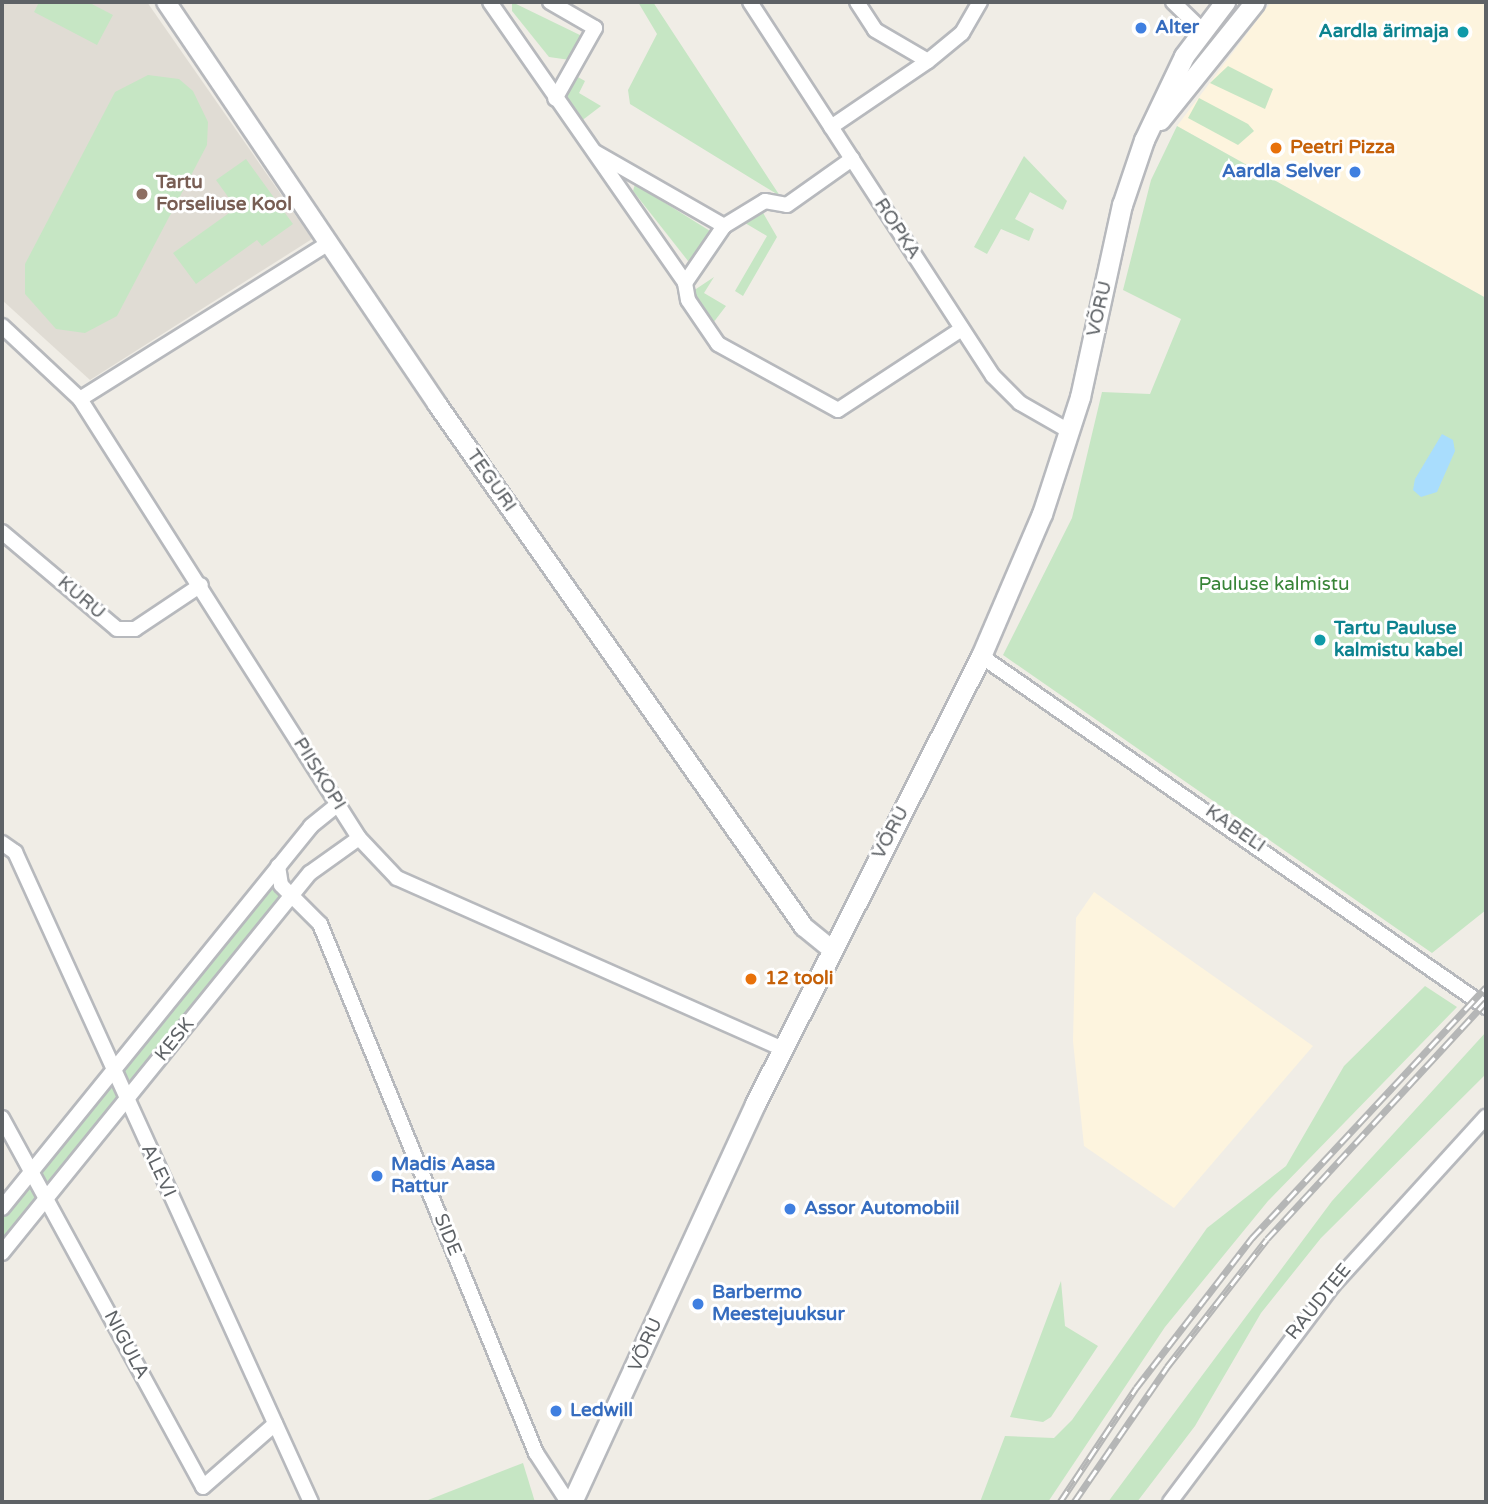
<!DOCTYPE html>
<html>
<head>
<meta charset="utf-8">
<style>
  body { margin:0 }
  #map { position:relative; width:1488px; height:1504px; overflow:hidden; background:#f0ede6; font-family:"Varela Round",sans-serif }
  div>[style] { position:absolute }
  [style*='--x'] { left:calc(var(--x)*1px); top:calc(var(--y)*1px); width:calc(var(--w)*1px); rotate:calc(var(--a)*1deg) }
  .commercial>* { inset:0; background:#fdf4de }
  .education>* { inset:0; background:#e0dcd4 }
  .green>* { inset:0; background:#c6e6c4 }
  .water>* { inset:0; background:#a9ddfd }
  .roads { filter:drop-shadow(2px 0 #b7b9bd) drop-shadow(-2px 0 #b7b9bd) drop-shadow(0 2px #b7b9bd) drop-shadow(0 -2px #b7b9bd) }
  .minor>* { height:14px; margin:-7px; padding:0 7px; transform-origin:7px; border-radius:7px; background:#fff }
  .tertiary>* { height:18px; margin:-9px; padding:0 9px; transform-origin:9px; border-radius:9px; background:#fff }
  .secondary>* { height:19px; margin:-9.5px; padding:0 9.5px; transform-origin:9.5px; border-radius:9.5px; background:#fff }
  .rail>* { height:7px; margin-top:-3.5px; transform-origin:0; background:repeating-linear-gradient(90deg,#fff 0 13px,#b5b6b6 0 26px); box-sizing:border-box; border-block:2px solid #b5b6b6 }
  .dots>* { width:19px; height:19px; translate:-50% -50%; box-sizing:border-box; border:4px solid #fff; border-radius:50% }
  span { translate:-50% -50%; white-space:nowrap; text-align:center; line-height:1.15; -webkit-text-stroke:6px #fff; paint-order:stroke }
  .shop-label { font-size:19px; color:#366cbe; font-weight:700 }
  .left { translate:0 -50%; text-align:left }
  .right { translate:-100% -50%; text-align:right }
  .culture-label { font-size:19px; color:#0d838f; font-weight:700 }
  .food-label { font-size:19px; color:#c56008; font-weight:700 }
  .education-label { font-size:19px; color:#785e54; font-weight:700 }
  .street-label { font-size:19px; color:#5e6266 }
  .park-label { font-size:19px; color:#388437 }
  .frame { position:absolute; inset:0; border:4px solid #5e6266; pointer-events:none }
</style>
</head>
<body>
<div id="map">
  <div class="commercial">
    <div style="clip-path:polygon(1271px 2px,1486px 2px,1486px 298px,1177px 126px)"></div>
    <div style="clip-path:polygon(1094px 892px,1313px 1046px,1174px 1208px,1084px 1146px,1073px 1041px,1076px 918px)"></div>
  </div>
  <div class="education">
    <div style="clip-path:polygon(2px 2px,147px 2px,312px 239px,90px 380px,2px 300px)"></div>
  </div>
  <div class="green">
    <div style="clip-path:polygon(39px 2px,88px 2px,113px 15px,97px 45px,34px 12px)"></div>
    <div style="clip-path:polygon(512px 2px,584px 37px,570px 60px,549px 57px,512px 11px)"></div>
    <div style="clip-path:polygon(638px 2px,653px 2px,780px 196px,630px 104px,628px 90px,657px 34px)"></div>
    <div style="clip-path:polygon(1228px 66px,1273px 89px,1265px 109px,1210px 83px)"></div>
    <div style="clip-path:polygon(148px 75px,179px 79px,193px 91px,208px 122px,207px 145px,117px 316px,85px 333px,56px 329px,25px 294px,25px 264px,115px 92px)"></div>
    <div style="clip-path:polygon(576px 76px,585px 81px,579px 93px,601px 106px,580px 122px,563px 98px)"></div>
    <div style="clip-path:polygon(1199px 98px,1248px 124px,1254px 131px,1238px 145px,1188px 118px)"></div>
    <div style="clip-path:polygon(1177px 126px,1486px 298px,1486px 910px,1432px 953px,1003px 655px,1072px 518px,1102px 392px,1150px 394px,1181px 319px,1123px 290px,1151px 180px)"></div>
    <div style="clip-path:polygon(1024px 156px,1067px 201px,1063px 210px,1030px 192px,1015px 219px,1034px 229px,1029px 241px,1001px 229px,987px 254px,974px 247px)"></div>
    <div style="clip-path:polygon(246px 159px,293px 224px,262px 246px,257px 240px,196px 284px,173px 253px,236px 208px,216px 180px)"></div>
    <div style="clip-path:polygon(635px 184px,710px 231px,692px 266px,633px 191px)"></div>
    <div style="clip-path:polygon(762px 211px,777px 237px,743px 296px,735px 291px,767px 236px,745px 223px)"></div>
    <div style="clip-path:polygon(714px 277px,704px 293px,726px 306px,713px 323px,693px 301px,693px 291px)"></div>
    <div style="clip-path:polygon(270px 875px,283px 904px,2px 1253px,2px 1208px)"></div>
    <div style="clip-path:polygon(1425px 986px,1457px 1007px,1268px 1201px,1165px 1327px,1048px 1502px,980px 1502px,1005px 1436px,1054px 1438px,1072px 1420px,1207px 1228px,1286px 1166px,1344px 1066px)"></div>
    <div style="clip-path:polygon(1486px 1032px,1486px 1074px,1321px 1238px,1261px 1313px,1195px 1426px,1137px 1502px,1108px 1502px,1332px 1201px)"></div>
    <div style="clip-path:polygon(1061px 1281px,1065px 1326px,1098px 1346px,1051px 1417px,1043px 1422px,1010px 1417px)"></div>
    <div style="clip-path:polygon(523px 1463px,535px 1502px,423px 1502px)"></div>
  </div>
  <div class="water">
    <div style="clip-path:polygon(1442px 434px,1453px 440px,1455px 451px,1437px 492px,1421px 497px,1413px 490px,1415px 479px)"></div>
  </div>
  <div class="roads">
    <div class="minor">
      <div style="--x:490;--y:2;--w:342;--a:55.2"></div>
      <div style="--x:685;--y:283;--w:17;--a:80"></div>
      <div style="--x:688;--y:300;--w:53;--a:55.7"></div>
      <div style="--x:718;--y:344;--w:137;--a:28.8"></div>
      <div style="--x:838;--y:410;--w:148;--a:-33.2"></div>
      <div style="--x:550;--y:2;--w:52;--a:30"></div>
      <div style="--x:595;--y:28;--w:81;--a:119.4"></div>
      <div style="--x:750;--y:2;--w:446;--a:57"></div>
      <div style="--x:993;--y:376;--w:38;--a:45"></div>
      <div style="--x:1020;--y:403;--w:56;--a:29.7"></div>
      <div style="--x:857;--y:2;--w:33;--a:57"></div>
      <div style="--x:875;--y:30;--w:61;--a:30.3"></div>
      <div style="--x:928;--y:61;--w:44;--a:-39.5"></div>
      <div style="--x:962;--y:33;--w:36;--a:-60"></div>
      <div style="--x:1173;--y:2;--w:42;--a:44"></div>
      <div style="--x:831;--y:127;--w:117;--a:-34.2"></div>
      <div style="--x:595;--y:152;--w:149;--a:29.8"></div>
      <div style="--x:724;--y:226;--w:69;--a:124.4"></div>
      <div style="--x:724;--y:226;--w:48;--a:-31.4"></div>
      <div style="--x:765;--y:201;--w:22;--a:10"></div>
      <div style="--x:787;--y:205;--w:80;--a:-35.3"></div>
      <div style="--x:2;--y:326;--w:107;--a:43.1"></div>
      <div style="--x:80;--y:399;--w:520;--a:57.56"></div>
      <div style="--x:359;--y:838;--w:55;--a:46.5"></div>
      <div style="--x:397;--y:878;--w:421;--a:23.9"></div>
      <div style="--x:80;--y:399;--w:295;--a:-32.1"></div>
      <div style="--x:2;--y:532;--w:150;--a:40.1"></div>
      <div style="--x:117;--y:629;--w:18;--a:0"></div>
      <div style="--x:135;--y:629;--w:79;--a:-33.7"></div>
      <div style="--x:981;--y:656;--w:615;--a:34.8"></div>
      <div style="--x:2;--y:843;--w:16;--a:35"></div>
      <div style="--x:15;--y:852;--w:714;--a:65.52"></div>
      <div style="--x:278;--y:866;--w:19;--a:81"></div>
      <div style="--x:281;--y:885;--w:55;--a:45"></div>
      <div style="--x:320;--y:924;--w:571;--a:67.79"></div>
      <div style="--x:536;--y:1453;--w:59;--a:56.9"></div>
      <div style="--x:2;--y:1118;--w:420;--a:61.4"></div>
      <div style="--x:203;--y:1487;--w:96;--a:-41.2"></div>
      <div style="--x:2;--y:1208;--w:491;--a:-51"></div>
      <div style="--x:311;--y:826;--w:35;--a:-39"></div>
      <div style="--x:2;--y:1253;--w:489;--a:-51"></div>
      <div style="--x:310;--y:873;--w:60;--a:-35.5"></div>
      <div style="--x:1170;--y:1502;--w:270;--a:-53.1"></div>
      <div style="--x:1332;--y:1286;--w:229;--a:-47.7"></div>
    </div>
    <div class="tertiary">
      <div style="--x:166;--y:2;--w:485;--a:56"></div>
      <div style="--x:437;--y:404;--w:639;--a:54.94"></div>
      <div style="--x:804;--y:927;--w:35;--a:39"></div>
    </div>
    <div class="secondary">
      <div style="--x:1160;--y:120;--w:151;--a:-51.2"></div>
      <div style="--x:572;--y:1502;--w:438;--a:-65.3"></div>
      <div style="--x:755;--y:1104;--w:502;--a:-63.23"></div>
      <div style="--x:981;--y:656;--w:155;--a:-66.8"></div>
      <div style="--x:1042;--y:514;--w:123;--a:-72"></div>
      <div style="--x:1080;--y:397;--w:197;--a:-77.7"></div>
      <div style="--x:1122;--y:205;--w:69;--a:-71.3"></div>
      <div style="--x:1144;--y:140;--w:93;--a:-64.5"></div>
      <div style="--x:1184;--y:56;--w:68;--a:-52.8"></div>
    </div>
  </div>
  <div class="rail">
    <div style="--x:1060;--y:1502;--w:137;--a:-56.3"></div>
    <div style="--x:1136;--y:1388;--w:190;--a:-52.3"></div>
    <div style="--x:1252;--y:1238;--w:343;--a:-47"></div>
    <div style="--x:1074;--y:1502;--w:164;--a:-55.4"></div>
    <div style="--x:1167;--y:1367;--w:162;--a:-52"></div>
    <div style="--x:1267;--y:1239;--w:323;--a:-47.3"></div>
  </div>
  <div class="dots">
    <div style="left:1141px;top:28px;background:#3f7fe0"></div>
    <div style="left:1463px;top:32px;background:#0f9aa8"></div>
    <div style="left:1276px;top:148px;background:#e8710a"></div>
    <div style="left:1355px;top:172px;background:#3f7fe0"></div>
    <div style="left:142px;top:194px;background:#8d6e63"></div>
    <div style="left:1320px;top:640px;background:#0f9aa8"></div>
    <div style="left:751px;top:979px;background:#e8710a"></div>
    <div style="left:377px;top:1176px;background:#3f7fe0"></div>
    <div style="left:790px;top:1209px;background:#3f7fe0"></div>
    <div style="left:698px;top:1304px;background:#3f7fe0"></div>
    <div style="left:556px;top:1411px;background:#3f7fe0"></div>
  </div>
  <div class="shop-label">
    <span class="left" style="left:1155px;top:28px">Alter</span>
    <span class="right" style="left:1341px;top:172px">Aardla Selver</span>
    <span class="left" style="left:391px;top:1176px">Madis Aasa<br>Rattur</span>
    <span class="left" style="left:804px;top:1209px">Assor Automobiil</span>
    <span class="left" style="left:712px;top:1304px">Barbermo<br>Meestejuuksur</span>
    <span class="left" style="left:570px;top:1411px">Ledwill</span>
  </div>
  <div class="culture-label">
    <span class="right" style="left:1449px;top:32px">Aardla ärimaja</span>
    <span class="left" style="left:1334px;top:640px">Tartu Pauluse<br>kalmistu kabel</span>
  </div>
  <div class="food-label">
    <span class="left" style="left:1290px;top:148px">Peetri Pizza</span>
    <span class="left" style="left:765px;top:979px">12 tooli</span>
  </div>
  <div class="education-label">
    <span class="left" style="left:156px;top:194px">Tartu<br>Forseliuse Kool</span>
  </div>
  <div class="street-label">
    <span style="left:897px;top:229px;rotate:57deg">ROPKA</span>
    <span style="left:1100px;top:309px;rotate:-77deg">VÕRU</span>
    <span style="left:491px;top:481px;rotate:55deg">TEGURI</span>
    <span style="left:81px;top:598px;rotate:40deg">KURU</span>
    <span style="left:319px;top:774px;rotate:58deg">PIISKOPI</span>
    <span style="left:1235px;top:829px;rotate:35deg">KABELI</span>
    <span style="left:891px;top:833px;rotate:-62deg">VÕRU</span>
    <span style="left:175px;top:1040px;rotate:-51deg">KESK</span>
    <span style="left:158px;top:1171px;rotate:65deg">ALEVI</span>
    <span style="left:447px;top:1235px;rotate:68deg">SIDE</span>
    <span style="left:1319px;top:1302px;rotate:-51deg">RAUDTEE</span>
    <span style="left:126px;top:1345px;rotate:62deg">NIGULA</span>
    <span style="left:646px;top:1345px;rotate:-66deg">VÕRU</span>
  </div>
  <div class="park-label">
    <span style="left:1274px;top:585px">Pauluse kalmistu</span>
  </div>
  <div class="frame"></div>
</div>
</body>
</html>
